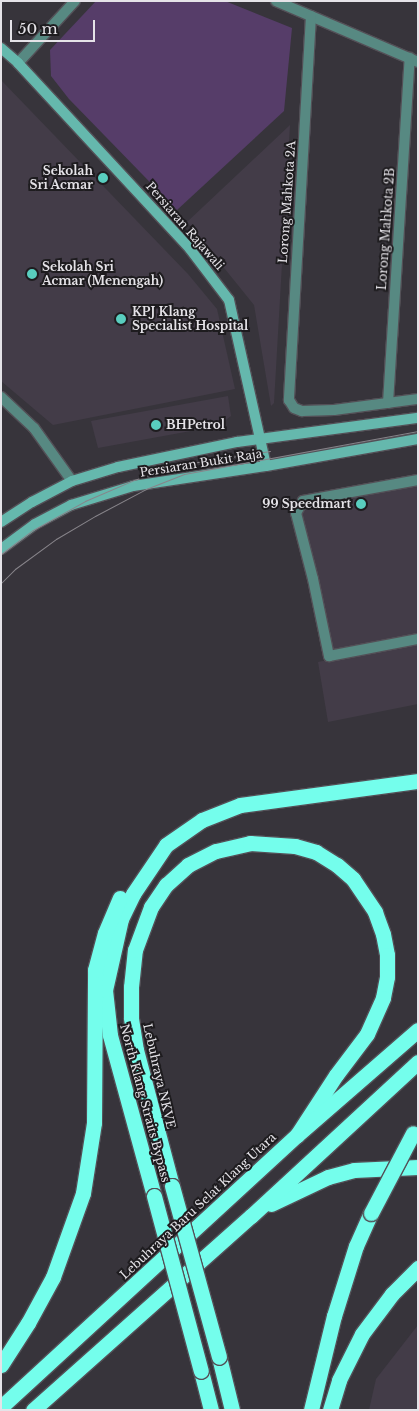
<!DOCTYPE html>
<html>
<head>
<meta charset="utf-8">
<style>
  body { margin:0 }
  #map { position:relative; width:419px; height:1411px; overflow:hidden; background:#37343b; font-family:"Libre Baskerville",serif }
  div>[style] { position:absolute }
  [style*='--x'] { left:calc(var(--x)*1px); top:calc(var(--y)*1px); width:calc(var(--w)*1px); rotate:calc(var(--a)*1deg) }
  .built>* { inset:0; background:#433c48 }
  .green>* { inset:0; background:#563d69 }
  .roads { filter:drop-shadow(1px 0 #535057) drop-shadow(-1px 0 #535057) drop-shadow(0 1px #535057) drop-shadow(0 -1px #535057) }
  .street>* { height:10px; margin:-5px; padding:0 5px; transform-origin:5px; border-radius:5px; background:#578982 }
  .secondary>* { height:10px; margin:-5px; padding:0 5px; transform-origin:5px; border-radius:5px; background:#65b8ad }
  .highway>* { height:15px; margin:-7.5px; padding:0 7.5px; transform-origin:7.5px; border-radius:7.5px; background:#74feec }
  .tram>* { height:1px; margin:-0.5px; padding:0 0.5px; transform-origin:0.5px; border-radius:0.5px; background:#87848a }
  .bridges { filter:drop-shadow(1px 0 #535057) drop-shadow(-1px 0 #535057) drop-shadow(0 1px #535057) drop-shadow(0 -1px #535057) }
  .highway-bridge>* { height:15px; margin:-7.5px; padding:0 7.5px; transform-origin:7.5px; border-radius:7.5px; background:#74feec }
  .dots>* { width:14px; height:14px; translate:-50% -50%; box-sizing:border-box; border:2px solid #1e1c1f; border-radius:50% }
  span { translate:-50% -50%; white-space:nowrap; text-align:center; line-height:1.15; -webkit-text-stroke:4px #1e1c1f; paint-order:stroke }
  .poi-label { font-size:12px; color:#e5e3e8; font-weight:700 }
  .right { translate:-100% -50%; text-align:right }
  .left { translate:0 -50%; text-align:left }
  .street-label { font-size:12px; color:#e5e3e8 }
  .frame { position:absolute; inset:0; border:2px solid #e5e3e8; pointer-events:none }
  .scale { position:absolute; left:10px; top:20px; width:85px; height:22px; box-sizing:border-box; border:2px solid #e5e3e8; border-top:0; padding-left:6px; font-size:15px; line-height:18px; white-space:nowrap; color:#e5e3e8; -webkit-text-stroke:4px #1e1c1f; paint-order:stroke }
</style>
</head>
<body>
<div id="map">
  <div class="built">
    <div style="clip-path:polygon(1px 80px,188px 274px,217px 309px,235px 389px,53px 425px,1px 381px)"></div>
    <div style="clip-path:polygon(290px 125px,274px 403px,271px 406px,254px 305px,187px 222px)"></div>
    <div style="clip-path:polygon(228px 396px,231px 416px,218px 426px,98px 448px,91px 421px)"></div>
    <div style="clip-path:polygon(418px 485px,418px 704px,328px 722px,318px 662px,332px 659px,301px 514px,307px 505px)"></div>
    <div style="clip-path:polygon(418px 1325px,418px 1410px,369px 1410px,376px 1379px)"></div>
  </div>
  <div class="green">
    <div style="clip-path:polygon(96px 1px,225px 1px,292px 28px,284px 111px,177px 210px,69px 99px,51px 76px,50px 50px)"></div>
  </div>
  <div class="roads">
    <div class="street">
      <div style="--x:276;--y:1;--w:155;--a:23.2"></div>
      <div style="--x:311;--y:16;--w:385;--a:93.3"></div>
      <div style="--x:289;--y:400;--w:9;--a:58"></div>
      <div style="--x:294;--y:408;--w:9;--a:21"></div>
      <div style="--x:302;--y:411;--w:32;--a:-2"></div>
      <div style="--x:334;--y:410;--w:85;--a:-7.5"></div>
      <div style="--x:18;--y:63;--w:84;--a:-47.4"></div>
      <div style="--x:1;--y:397;--w:45;--a:43.2"></div>
      <div style="--x:34;--y:428;--w:65;--a:54.4"></div>
      <div style="--x:388;--y:403;--w:346;--a:-86.4"></div>
      <div style="--x:418;--y:480;--w:117;--a:169.7"></div>
      <div style="--x:303;--y:501;--w:14;--a:120"></div>
      <div style="--x:296;--y:513;--w:68;--a:75.6"></div>
      <div style="--x:313;--y:579;--w:79;--a:78.3"></div>
      <div style="--x:329;--y:656;--w:91;--a:-10.8"></div>
    </div>
    <div class="secondary">
      <div style="--x:1;--y:48;--w:23;--a:41"></div>
      <div style="--x:18;--y:63;--w:253;--a:47.2"></div>
      <div style="--x:190;--y:249;--w:64;--a:52.6"></div>
      <div style="--x:229;--y:300;--w:170;--a:77.4"></div>
      <div style="--x:1;--y:522;--w:37;--a:-33"></div>
      <div style="--x:32;--y:502;--w:45;--a:-27.7"></div>
      <div style="--x:72;--y:481;--w:48;--a:-16.9"></div>
      <div style="--x:118;--y:467;--w:122;--a:-11.9"></div>
      <div style="--x:237;--y:442;--w:183;--a:-7.6"></div>
      <div style="--x:1;--y:549;--w:42;--a:-36.3"></div>
      <div style="--x:35;--y:524;--w:41;--a:-27.8"></div>
      <div style="--x:71;--y:505;--w:65;--a:-17"></div>
      <div style="--x:133;--y:486;--w:134;--a:-8.6"></div>
      <div style="--x:266;--y:466;--w:154;--a:-10.1"></div>
    </div>
    <div class="highway">
      <div style="--x:172;--y:1186;--w:141;--a:-104.8"></div>
      <div style="--x:136;--y:1050;--w:33;--a:-99"></div>
      <div style="--x:131;--y:1017;--w:30;--a:-90"></div>
      <div style="--x:131;--y:987;--w:37;--a:-84"></div>
      <div style="--x:135;--y:950;--w:46;--a:-69.6"></div>
      <div style="--x:151;--y:907;--w:27;--a:-56"></div>
      <div style="--x:166;--y:885;--w:30;--a:-42"></div>
      <div style="--x:188;--y:865;--w:31;--a:-27"></div>
      <div style="--x:216;--y:851;--w:35;--a:-13"></div>
      <div style="--x:250;--y:843;--w:45;--a:3.8"></div>
      <div style="--x:295;--y:846;--w:22;--a:16"></div>
      <div style="--x:316;--y:852;--w:25;--a:32"></div>
      <div style="--x:337;--y:865;--w:21;--a:41"></div>
      <div style="--x:353;--y:879;--w:40;--a:56"></div>
      <div style="--x:375;--y:912;--w:23;--a:70"></div>
      <div style="--x:383;--y:934;--w:21;--a:79"></div>
      <div style="--x:387;--y:955;--w:22;--a:90"></div>
      <div style="--x:387;--y:977;--w:21;--a:101"></div>
      <div style="--x:383;--y:998;--w:39;--a:114"></div>
      <div style="--x:367;--y:1034;--w:51;--a:127.1"></div>
      <div style="--x:336;--y:1075;--w:72;--a:123"></div>
      <div style="--x:154;--y:1196;--w:167;--a:-105.3"></div>
      <div style="--x:110;--y:1035;--w:45;--a:-96.3"></div>
      <div style="--x:105;--y:990;--w:73;--a:-77.3"></div>
      <div style="--x:121;--y:919;--w:28;--a:-64"></div>
      <div style="--x:133;--y:894;--w:59;--a:-56"></div>
      <div style="--x:166;--y:845;--w:44;--a:-34.8"></div>
      <div style="--x:202;--y:820;--w:41;--a:-21.5"></div>
      <div style="--x:240;--y:805;--w:180;--a:-7.7"></div>
      <div style="--x:271;--y:1204;--w:63;--a:-25.3"></div>
      <div style="--x:328;--y:1177;--w:27;--a:-15"></div>
      <div style="--x:354;--y:1170;--w:64;--a:-2.7"></div>
      <div style="--x:219;--y:1357;--w:55;--a:76.2"></div>
      <div style="--x:1;--y:1365;--w:50;--a:-57.3"></div>
      <div style="--x:28;--y:1323;--w:52;--a:-61.5"></div>
      <div style="--x:53;--y:1277;--w:89;--a:-70.3"></div>
      <div style="--x:83;--y:1193;--w:71;--a:-81.1"></div>
      <div style="--x:94;--y:1123;--w:153;--a:-89.6"></div>
      <div style="--x:95;--y:970;--w:38;--a:-75"></div>
      <div style="--x:105;--y:933;--w:38;--a:-67"></div>
      <div style="--x:201;--y:1371;--w:40;--a:75.6"></div>
      <div style="--x:1;--y:1407;--w:402;--a:-42.6"></div>
      <div style="--x:297;--y:1135;--w:160;--a:-41"></div>
      <div style="--x:33;--y:1410;--w:292;--a:-41.7"></div>
      <div style="--x:251;--y:1216;--w:227;--a:-42.7"></div>
      <div style="--x:311;--y:1410;--w:97;--a:-76.3"></div>
      <div style="--x:334;--y:1316;--w:73;--a:-72.6"></div>
      <div style="--x:356;--y:1246;--w:36;--a:-66"></div>
      <div style="--x:330;--y:1410;--w:31;--a:-73"></div>
      <div style="--x:339;--y:1380;--w:51;--a:-63.4"></div>
      <div style="--x:362;--y:1334;--w:50;--a:-53.1"></div>
      <div style="--x:392;--y:1294;--w:37;--a:-45"></div>
    </div>
  </div>
  <div class="tram">
    <div style="--x:1;--y:554;--w:40;--a:-37"></div>
    <div style="--x:33;--y:530;--w:60;--a:-29.1"></div>
    <div style="--x:85;--y:501;--w:53;--a:-23.2"></div>
    <div style="--x:134;--y:480;--w:47;--a:-18.4"></div>
    <div style="--x:179;--y:465;--w:92;--a:-8.7"></div>
    <div style="--x:1;--y:583;--w:20;--a:-45"></div>
    <div style="--x:15;--y:569;--w:51;--a:-36.2"></div>
    <div style="--x:56;--y:539;--w:45;--a:-30.5"></div>
    <div style="--x:95;--y:516;--w:58;--a:-27.9"></div>
    <div style="--x:146;--y:489;--w:41;--a:-21.5"></div>
    <div style="--x:184;--y:474;--w:238;--a:-10.4"></div>
  </div>
  <div class="bridges">
    <div class="highway-bridge">
      <div style="--x:172;--y:1186;--w:177;--a:74.6"></div>
      <div style="--x:154;--y:1196;--w:181;--a:75"></div>
      <div style="--x:371;--y:1213;--w:90;--a:-62.3"></div>
    </div>
  </div>
  <div class="dots">
    <div style="left:103px;top:178px;background:#59cebf"></div>
    <div style="left:32px;top:274px;background:#59cebf"></div>
    <div style="left:121px;top:319px;background:#59cebf"></div>
    <div style="left:156px;top:425px;background:#59cebf"></div>
    <div style="left:361px;top:504px;background:#59cebf"></div>
  </div>
  <div class="poi-label">
    <span class="right" style="left:93px;top:178px">Sekolah<br>Sri Acmar</span>
    <span class="left" style="left:42px;top:274px">Sekolah Sri<br>Acmar (Menengah)</span>
    <span class="left" style="left:132px;top:319px">KPJ Klang<br>Specialist Hospital</span>
    <span class="left" style="left:166px;top:425px">BHPetrol</span>
    <span class="right" style="left:351px;top:504px">99 Speedmart</span>
  </div>
  <div class="street-label">
    <span style="left:287px;top:202px;rotate:-86deg">Lorong Mahkota 2A</span>
    <span style="left:185px;top:226px;rotate:49deg">Persiaran Rajawali</span>
    <span style="left:386px;top:229px;rotate:-86deg">Lorong Mahkota 2B</span>
    <span style="left:201px;top:463px;rotate:-9deg">Persiaran Bukit Raja</span>
    <span style="left:159px;top:1076px;rotate:77deg">Lebuhraya NKVE</span>
    <span style="left:145px;top:1103px;rotate:75deg">North Klang Straits Bypass</span>
    <span style="left:198px;top:1206px;rotate:-43deg">Lebuhraya Baru Selat Klang Utara</span>
  </div>
  <div class="frame"></div>
  <div class="scale">50 m</div>
</div>
</body>
</html>
